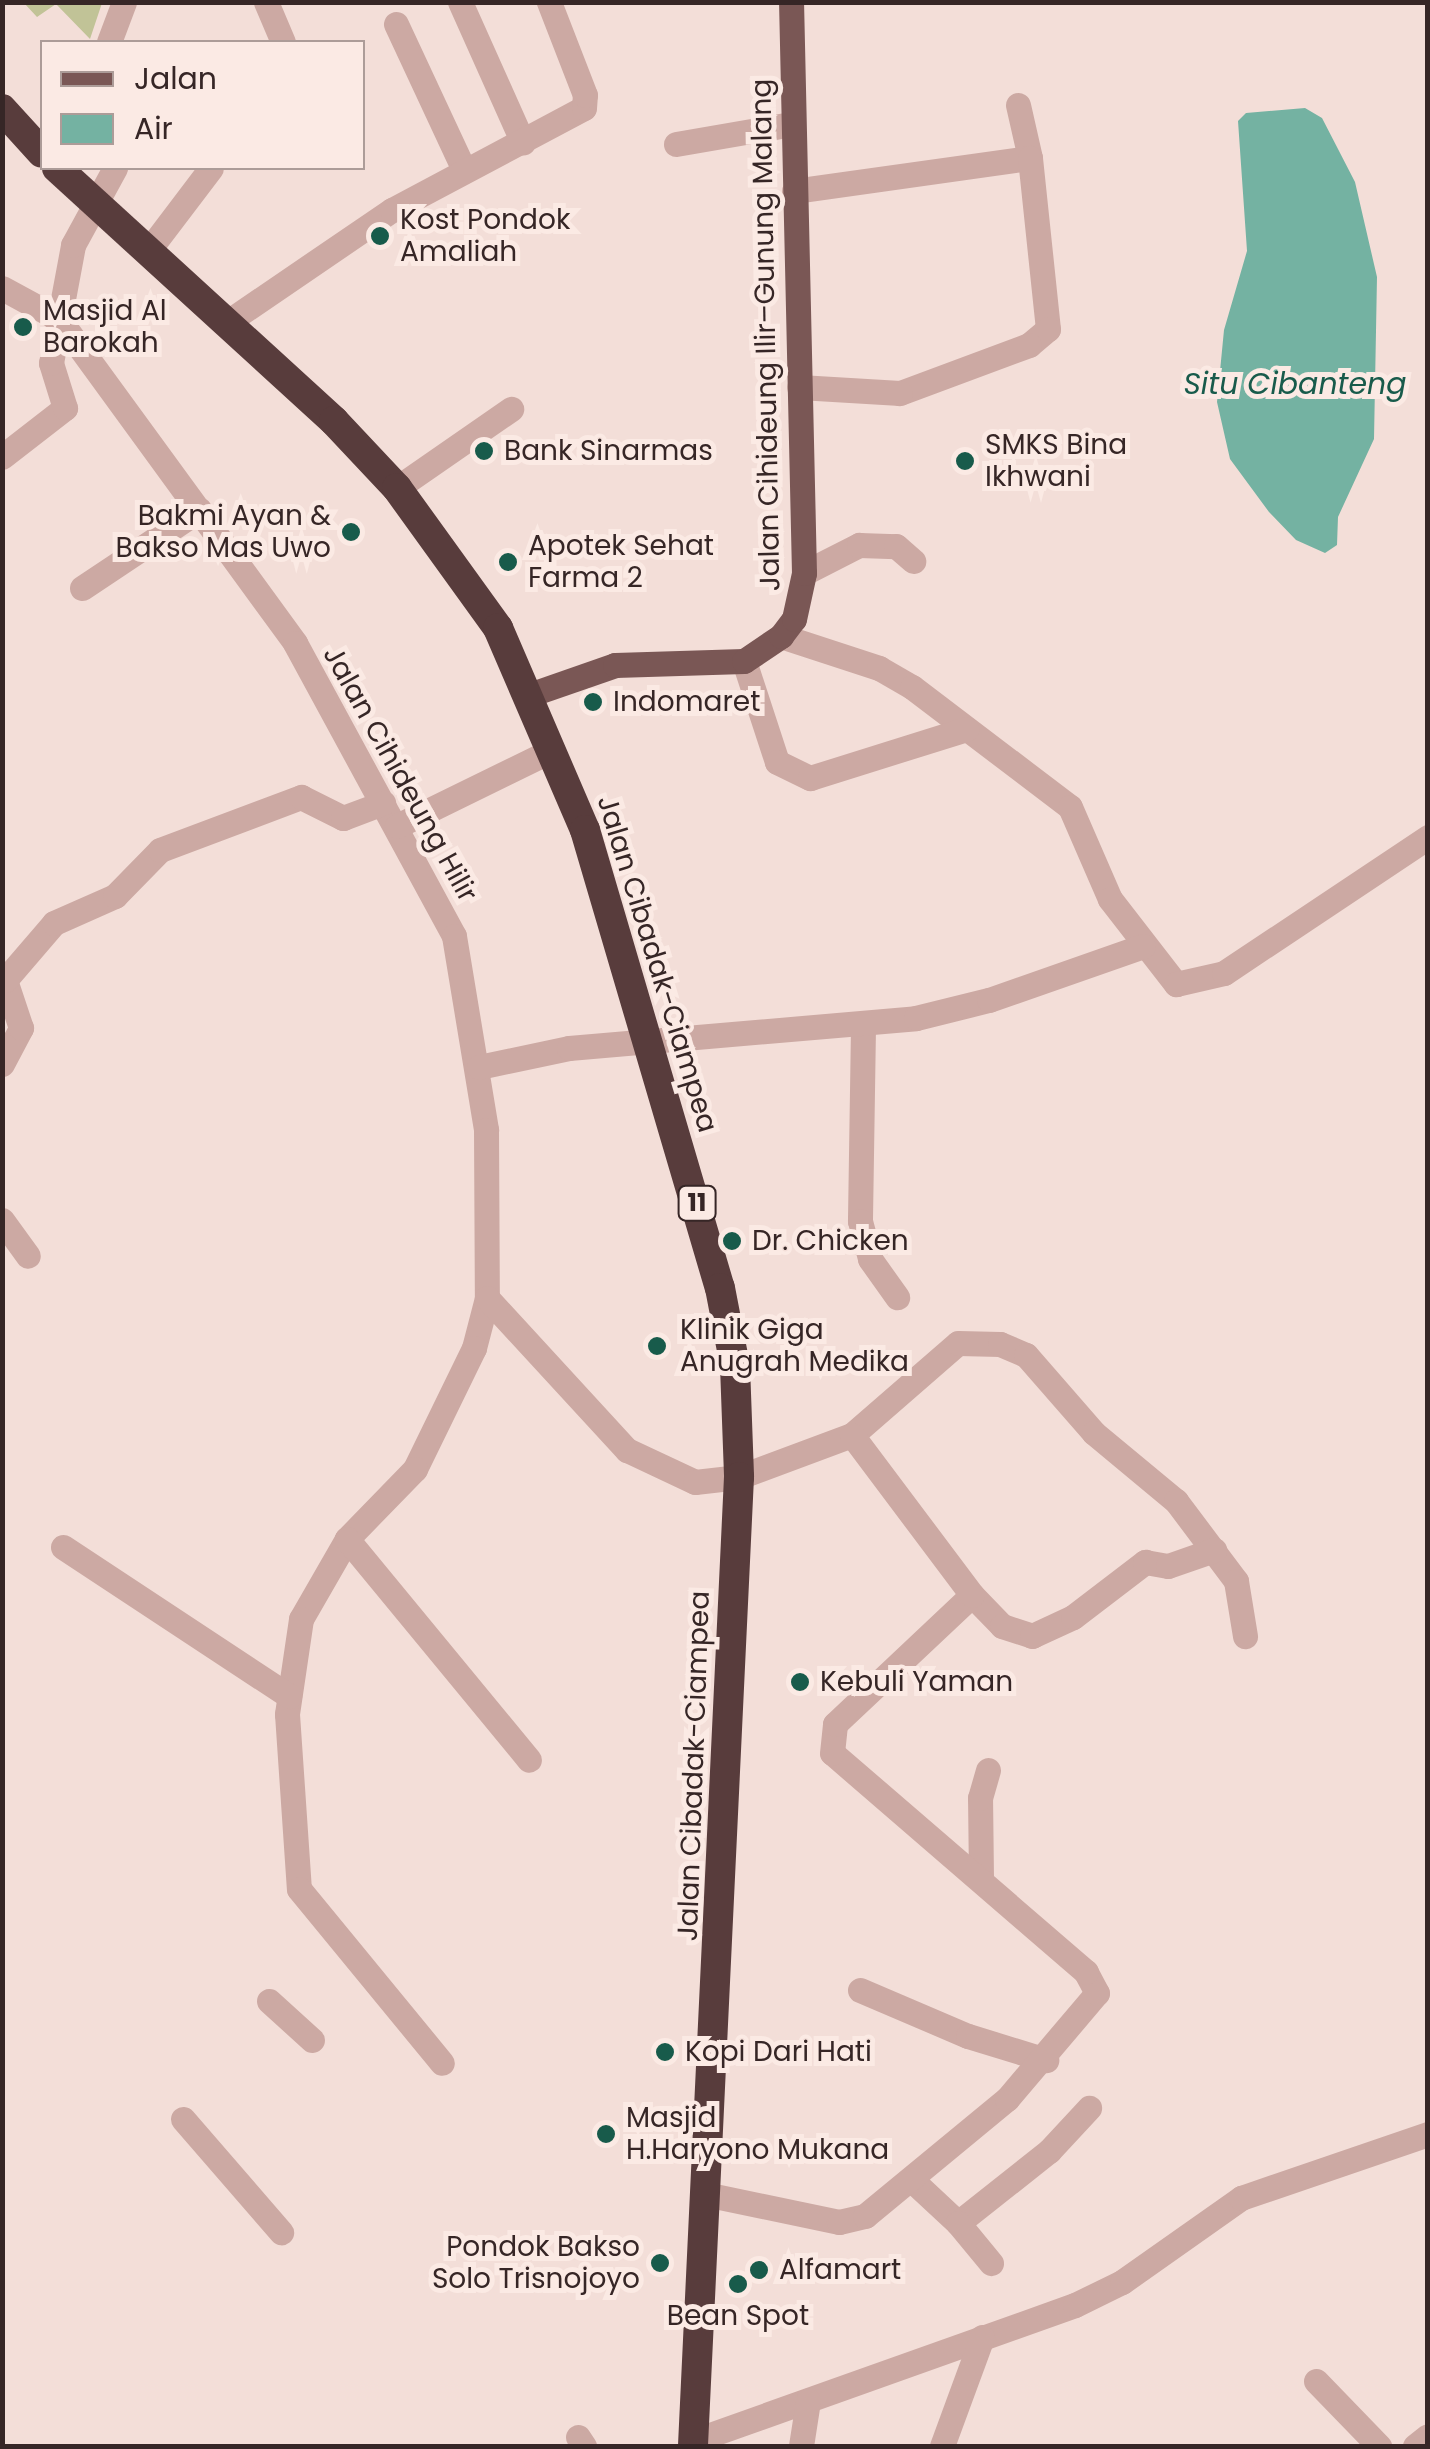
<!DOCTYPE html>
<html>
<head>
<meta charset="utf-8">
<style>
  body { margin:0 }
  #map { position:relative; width:1430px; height:2449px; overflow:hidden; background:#f3ded8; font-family:Poppins,sans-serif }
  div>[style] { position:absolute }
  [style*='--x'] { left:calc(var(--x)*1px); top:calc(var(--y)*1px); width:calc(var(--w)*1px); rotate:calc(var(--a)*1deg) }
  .green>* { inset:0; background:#c1c397 }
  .water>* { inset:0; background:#74b2a2 }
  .minor>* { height:25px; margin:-12.5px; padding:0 12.5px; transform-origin:12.5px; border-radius:12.5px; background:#cca9a3 }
  .major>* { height:25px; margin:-12.5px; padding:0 12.5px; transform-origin:12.5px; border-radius:12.5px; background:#7a5755 }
  .highway>* { height:30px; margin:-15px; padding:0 15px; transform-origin:15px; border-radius:15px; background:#583c3c }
  .dots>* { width:28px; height:28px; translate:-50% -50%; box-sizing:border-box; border:5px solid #fbeae4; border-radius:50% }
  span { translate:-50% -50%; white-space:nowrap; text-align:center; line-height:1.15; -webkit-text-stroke:10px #fbeae4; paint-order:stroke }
  .shield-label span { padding:2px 8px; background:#fbeae4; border:2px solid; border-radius:8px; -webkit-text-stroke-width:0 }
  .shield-label { font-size:25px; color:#362626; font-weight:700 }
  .poi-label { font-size:28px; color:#362626 }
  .left { translate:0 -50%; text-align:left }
  .right { translate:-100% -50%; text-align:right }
  .street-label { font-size:28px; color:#362626 }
  .water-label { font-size:30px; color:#185b4b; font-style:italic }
  .frame { position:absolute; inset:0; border:5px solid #362626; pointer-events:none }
  .legend { position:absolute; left:40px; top:40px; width:325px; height:130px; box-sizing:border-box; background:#fbeae4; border:2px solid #ac9c98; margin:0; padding:12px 18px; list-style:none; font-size:30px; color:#362626 }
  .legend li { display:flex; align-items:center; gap:20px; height:50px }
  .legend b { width:50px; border:2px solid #ac9c98 }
</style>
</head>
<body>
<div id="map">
  <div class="green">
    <div style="clip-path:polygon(24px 3px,102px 3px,90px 39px,56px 4px,37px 17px)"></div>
  </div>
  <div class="water">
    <div style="clip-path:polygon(1305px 108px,1322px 118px,1355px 182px,1377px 277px,1374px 439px,1338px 517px,1337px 545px,1325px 553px,1296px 540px,1269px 512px,1230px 459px,1217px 402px,1224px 330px,1247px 251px,1238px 121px,1246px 113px)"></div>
  </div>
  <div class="minor">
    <div style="--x:266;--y:2;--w:43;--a:67"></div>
    <div style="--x:460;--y:2;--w:154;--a:65.9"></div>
    <div style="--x:396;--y:24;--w:161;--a:65"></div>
    <div style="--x:109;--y:42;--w:43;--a:-69.4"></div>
    <div style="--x:1018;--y:105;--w:54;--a:77.2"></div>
    <div style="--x:676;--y:144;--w:118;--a:-9.8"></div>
    <div style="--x:794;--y:191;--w:238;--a:-8"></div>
    <div style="--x:1030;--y:158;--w:172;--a:84"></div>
    <div style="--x:1048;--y:329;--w:25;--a:140"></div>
    <div style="--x:1029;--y:345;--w:138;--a:159.6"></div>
    <div style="--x:900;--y:393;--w:101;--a:-176.6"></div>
    <div style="--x:148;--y:251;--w:104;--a:-52.8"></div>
    <div style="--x:2;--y:288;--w:65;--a:28.5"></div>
    <div style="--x:59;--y:319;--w:401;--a:53.9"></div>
    <div style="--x:295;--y:643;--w:333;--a:61.5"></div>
    <div style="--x:454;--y:936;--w:197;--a:80.6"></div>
    <div style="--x:486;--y:1130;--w:168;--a:89.7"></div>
    <div style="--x:487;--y:1298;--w:52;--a:104.6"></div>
    <div style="--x:474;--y:1348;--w:135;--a:116"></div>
    <div style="--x:415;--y:1469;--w:98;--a:134.2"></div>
    <div style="--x:347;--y:1539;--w:92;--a:119.9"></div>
    <div style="--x:301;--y:1619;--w:96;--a:98.4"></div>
    <div style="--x:287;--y:1714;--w:175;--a:86.1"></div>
    <div style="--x:299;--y:1889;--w:225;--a:50.6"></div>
    <div style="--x:229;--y:321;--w:197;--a:-34.3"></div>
    <div style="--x:392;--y:210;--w:217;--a:-28"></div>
    <div style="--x:584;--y:108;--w:13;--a:-86"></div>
    <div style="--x:585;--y:95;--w:100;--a:-111.2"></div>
    <div style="--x:2;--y:457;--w:80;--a:-37.9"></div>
    <div style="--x:65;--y:408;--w:47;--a:-107.3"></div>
    <div style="--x:51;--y:363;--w:120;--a:-79.4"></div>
    <div style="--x:73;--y:245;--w:88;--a:-61.4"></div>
    <div style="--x:397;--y:488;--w:139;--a:-34.7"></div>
    <div style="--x:804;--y:573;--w:62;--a:-27"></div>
    <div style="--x:859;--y:545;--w:37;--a:2"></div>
    <div style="--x:896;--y:546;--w:23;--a:41"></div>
    <div style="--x:82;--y:588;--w:141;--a:-33.7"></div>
    <div style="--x:781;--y:636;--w:103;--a:18.1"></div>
    <div style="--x:879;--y:668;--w:38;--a:30"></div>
    <div style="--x:912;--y:687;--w:198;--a:37.2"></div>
    <div style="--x:1070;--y:807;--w:100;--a:66.5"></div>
    <div style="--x:1110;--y:899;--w:108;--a:52.2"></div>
    <div style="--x:1176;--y:984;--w:49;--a:-12.9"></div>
    <div style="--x:1224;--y:973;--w:245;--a:-33.7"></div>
    <div style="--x:744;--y:661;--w:106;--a:71.9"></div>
    <div style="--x:777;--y:762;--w:37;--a:26"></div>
    <div style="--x:810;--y:778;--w:164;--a:-17.4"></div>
    <div style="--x:397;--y:826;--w:173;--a:-26.1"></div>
    <div style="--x:863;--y:1027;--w:194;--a:90.9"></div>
    <div style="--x:860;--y:1221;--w:39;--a:75"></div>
    <div style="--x:870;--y:1259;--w:47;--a:54.6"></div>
    <div style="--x:2;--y:1064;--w:41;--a:-62.2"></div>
    <div style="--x:21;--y:1028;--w:51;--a:-108.4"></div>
    <div style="--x:5;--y:980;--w:75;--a:-49.3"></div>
    <div style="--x:54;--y:923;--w:67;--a:-23.9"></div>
    <div style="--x:115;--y:896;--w:64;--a:-45.6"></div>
    <div style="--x:160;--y:850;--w:151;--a:-20.6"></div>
    <div style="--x:301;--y:797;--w:47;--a:26.6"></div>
    <div style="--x:343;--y:818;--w:43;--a:-20.6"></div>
    <div style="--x:479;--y:1067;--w:92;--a:-11.9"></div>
    <div style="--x:569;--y:1048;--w:348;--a:-4.9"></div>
    <div style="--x:916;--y:1018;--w:75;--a:-13.9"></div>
    <div style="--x:989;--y:1000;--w:163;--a:-19.3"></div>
    <div style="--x:2;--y:1220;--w:44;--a:54.2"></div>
    <div style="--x:487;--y:1298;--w:207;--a:47.4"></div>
    <div style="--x:627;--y:1450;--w:75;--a:25.2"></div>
    <div style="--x:695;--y:1482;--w:44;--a:-6.5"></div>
    <div style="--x:739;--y:1477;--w:121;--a:-20.4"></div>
    <div style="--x:852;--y:1435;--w:140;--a:-41"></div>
    <div style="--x:958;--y:1343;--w:42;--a:1.4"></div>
    <div style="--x:1000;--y:1344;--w:28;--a:23"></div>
    <div style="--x:1026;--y:1355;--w:103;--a:48.9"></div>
    <div style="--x:1094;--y:1433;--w:107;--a:39.7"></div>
    <div style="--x:1176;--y:1501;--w:100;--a:53.1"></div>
    <div style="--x:1236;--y:1581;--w:56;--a:80.7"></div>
    <div style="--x:347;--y:1539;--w:286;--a:50.5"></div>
    <div style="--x:63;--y:1547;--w:271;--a:33.4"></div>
    <div style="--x:972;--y:1595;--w:43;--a:45.9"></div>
    <div style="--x:1002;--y:1626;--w:32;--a:18"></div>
    <div style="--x:1032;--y:1636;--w:45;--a:-24.9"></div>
    <div style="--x:1073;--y:1617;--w:91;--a:-37.4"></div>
    <div style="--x:1145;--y:1562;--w:23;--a:10"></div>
    <div style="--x:1168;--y:1566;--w:49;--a:-19.2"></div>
    <div style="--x:981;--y:1877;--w:79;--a:-90.7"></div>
    <div style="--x:980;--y:1798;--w:29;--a:-74"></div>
    <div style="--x:860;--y:1990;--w:117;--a:23.1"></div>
    <div style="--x:968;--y:2036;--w:82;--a:17.1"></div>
    <div style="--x:269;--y:2001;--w:58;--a:42.2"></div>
    <div style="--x:183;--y:2119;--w:150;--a:49.1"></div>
    <div style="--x:914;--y:2182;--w:60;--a:43"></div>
    <div style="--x:958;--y:2223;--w:116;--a:-38.4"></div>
    <div style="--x:1049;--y:2151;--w:59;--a:-47.1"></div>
    <div style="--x:705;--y:2194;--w:137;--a:11.8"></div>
    <div style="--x:839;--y:2222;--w:27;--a:-13"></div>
    <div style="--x:865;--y:2216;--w:184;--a:-39.5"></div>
    <div style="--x:1007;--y:2099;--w:139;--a:-49.7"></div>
    <div style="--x:1097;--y:1993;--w:24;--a:-118"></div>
    <div style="--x:1086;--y:1972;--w:335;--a:-139.2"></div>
    <div style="--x:832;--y:1753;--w:29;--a:-84"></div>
    <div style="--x:835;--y:1724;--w:188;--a:-43.3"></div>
    <div style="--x:972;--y:1595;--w:200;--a:-126.9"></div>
    <div style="--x:958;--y:2223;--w:52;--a:50.5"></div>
    <div style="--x:1316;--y:2381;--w:91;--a:45.9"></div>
    <div style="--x:578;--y:2437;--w:11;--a:56"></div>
    <div style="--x:693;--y:2441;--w:405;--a:-19.6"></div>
    <div style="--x:1075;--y:2305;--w:52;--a:-26.1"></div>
    <div style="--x:1122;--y:2282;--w:146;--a:-35.2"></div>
    <div style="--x:1241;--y:2198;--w:198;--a:-18.9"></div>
    <div style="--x:801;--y:2446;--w:46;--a:-81.2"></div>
    <div style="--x:942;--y:2446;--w:116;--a:-69.8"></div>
    <div style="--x:1415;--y:2446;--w:16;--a:-38"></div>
  </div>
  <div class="major">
    <div style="--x:529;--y:695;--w:91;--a:-19.2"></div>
    <div style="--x:615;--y:665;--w:129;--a:-1.8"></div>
    <div style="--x:744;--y:661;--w:45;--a:-34"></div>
    <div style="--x:781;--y:636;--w:21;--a:-53"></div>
    <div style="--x:794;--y:619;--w:47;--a:-77.7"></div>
    <div style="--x:804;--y:573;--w:571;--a:-91.3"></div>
  </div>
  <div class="highway">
    <div style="--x:2;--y:109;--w:59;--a:47.7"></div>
    <div style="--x:57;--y:168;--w:375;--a:42.4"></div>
    <div style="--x:334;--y:421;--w:92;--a:46.8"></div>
    <div style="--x:397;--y:488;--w:173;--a:54.2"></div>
    <div style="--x:498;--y:628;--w:220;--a:66.7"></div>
    <div style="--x:585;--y:830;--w:477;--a:73.6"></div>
    <div style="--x:720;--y:1288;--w:79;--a:79.1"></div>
    <div style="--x:735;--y:1366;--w:111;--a:87.9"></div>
    <div style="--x:739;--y:1477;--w:970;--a:92.72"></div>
  </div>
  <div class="dots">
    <div style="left:380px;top:236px;background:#185b4b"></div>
    <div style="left:23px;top:327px;background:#185b4b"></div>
    <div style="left:484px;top:451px;background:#185b4b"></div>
    <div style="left:965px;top:461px;background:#185b4b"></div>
    <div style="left:351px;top:532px;background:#185b4b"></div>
    <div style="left:508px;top:562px;background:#185b4b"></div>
    <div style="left:593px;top:702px;background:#185b4b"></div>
    <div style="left:732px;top:1241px;background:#185b4b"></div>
    <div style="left:657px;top:1346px;background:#185b4b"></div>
    <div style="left:800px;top:1682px;background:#185b4b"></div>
    <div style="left:665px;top:2052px;background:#185b4b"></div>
    <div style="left:606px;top:2134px;background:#185b4b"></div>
    <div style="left:660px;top:2263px;background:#185b4b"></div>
    <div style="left:759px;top:2270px;background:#185b4b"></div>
    <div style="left:738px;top:2284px;background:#185b4b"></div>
  </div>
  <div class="shield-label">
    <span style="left:697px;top:1203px">11</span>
  </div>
  <div class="poi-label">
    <span class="left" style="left:400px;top:236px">Kost Pondok<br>Amaliah</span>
    <span class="left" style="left:43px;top:327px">Masjid Al<br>Barokah</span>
    <span class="left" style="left:985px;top:461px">SMKS Bina<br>Ikhwani</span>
    <span class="left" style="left:504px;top:451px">Bank Sinarmas</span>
    <span class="right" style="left:331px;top:532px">Bakmi Ayan &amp;<br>Bakso Mas Uwo</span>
    <span class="left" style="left:528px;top:562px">Apotek Sehat<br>Farma 2</span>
    <span class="left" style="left:613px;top:702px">Indomaret</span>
    <span class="left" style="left:752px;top:1241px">Dr. Chicken</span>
    <span class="left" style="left:680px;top:1346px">Klinik Giga<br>Anugrah Medika</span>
    <span class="left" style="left:820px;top:1682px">Kebuli Yaman</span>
    <span class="left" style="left:685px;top:2052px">Kopi Dari Hati</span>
    <span class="left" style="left:626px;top:2134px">Masjid<br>H.Haryono Mukana</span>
    <span class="right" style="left:640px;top:2263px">Pondok Bakso<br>Solo Trisnojoyo</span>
    <span class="left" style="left:779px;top:2270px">Alfamart</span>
    <span style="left:738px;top:2316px">Bean Spot</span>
  </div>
  <div class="street-label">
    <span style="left:766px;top:335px;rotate:-91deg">Jalan Cihideung Ilir–Gunung Malang</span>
    <span style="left:400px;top:774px;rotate:61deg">Jalan Cihideung Hilir</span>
    <span style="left:657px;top:964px;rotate:73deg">Jalan Cibadak-Ciampea</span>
    <span style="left:694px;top:1766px;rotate:-88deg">Jalan Cibadak-Ciampea</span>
  </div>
  <div class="water-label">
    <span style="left:1295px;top:384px">Situ Cibanteng</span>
  </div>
  <div class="frame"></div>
  <ul class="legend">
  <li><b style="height:12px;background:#7a5755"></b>Jalan</li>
  <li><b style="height:28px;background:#74b2a2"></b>Air</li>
  </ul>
</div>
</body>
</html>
